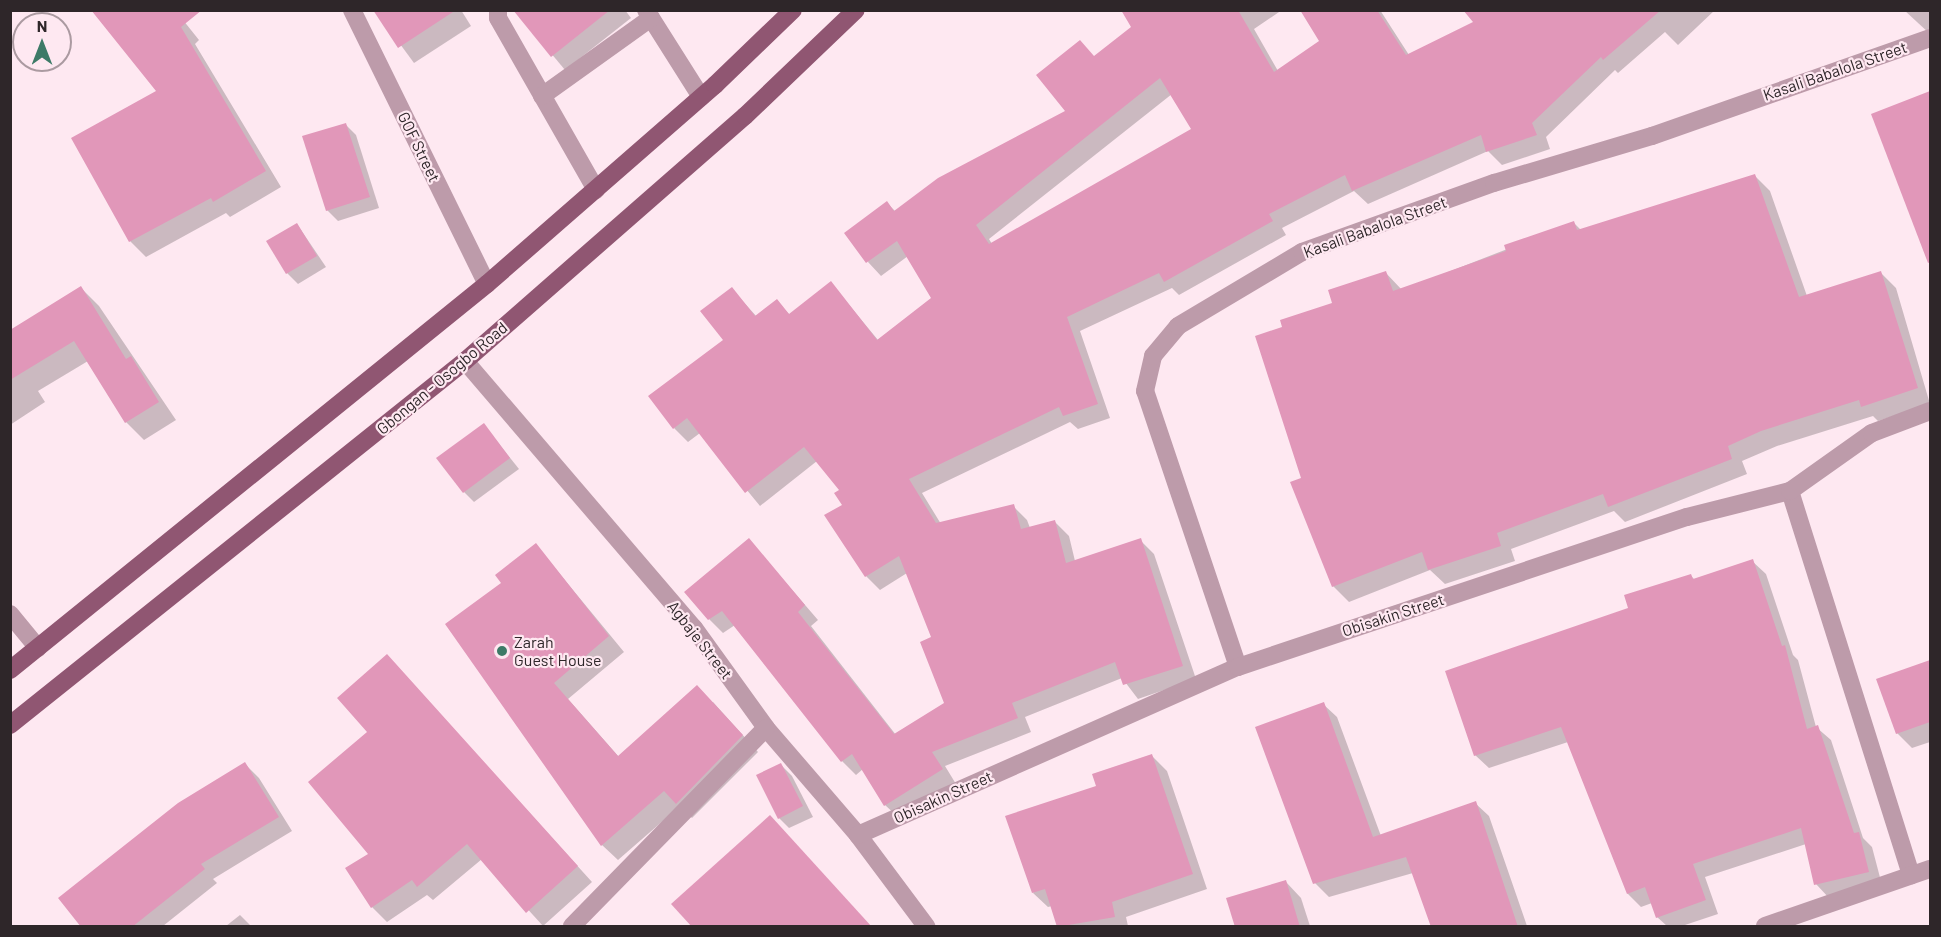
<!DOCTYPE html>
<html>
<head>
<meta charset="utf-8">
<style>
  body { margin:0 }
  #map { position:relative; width:1941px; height:937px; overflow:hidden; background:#fee8f1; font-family:Barlow,sans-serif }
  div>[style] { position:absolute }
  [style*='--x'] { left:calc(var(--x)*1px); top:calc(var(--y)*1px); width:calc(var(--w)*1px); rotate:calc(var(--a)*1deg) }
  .shadow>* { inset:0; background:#0003 }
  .building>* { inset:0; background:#e197b9 }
  .lane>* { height:18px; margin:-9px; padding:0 9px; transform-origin:9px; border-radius:9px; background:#bd9baa }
  .street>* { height:18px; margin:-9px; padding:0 9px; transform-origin:9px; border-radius:9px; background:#bd9baa }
  .primary>* { height:18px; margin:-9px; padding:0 9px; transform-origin:9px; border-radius:9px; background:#905672 }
  .dots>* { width:16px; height:16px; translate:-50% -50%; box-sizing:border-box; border:3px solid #fee8f1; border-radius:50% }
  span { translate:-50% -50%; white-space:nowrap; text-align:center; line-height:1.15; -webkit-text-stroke:4.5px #fee8f1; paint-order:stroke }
  .street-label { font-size:16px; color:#2e2629 }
  .poi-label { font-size:16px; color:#2e2629 }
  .left { translate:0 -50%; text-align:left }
  .frame { position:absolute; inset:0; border:12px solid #2e2629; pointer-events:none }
  .north { position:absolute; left:12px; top:12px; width:60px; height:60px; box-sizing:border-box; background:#fee8f1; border:2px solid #ab9aa1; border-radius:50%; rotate:0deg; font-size:16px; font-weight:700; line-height:24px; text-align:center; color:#2e2629 }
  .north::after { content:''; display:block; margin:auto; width:21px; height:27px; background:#3d7a67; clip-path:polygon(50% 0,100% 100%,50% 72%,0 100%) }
</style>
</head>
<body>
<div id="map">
  <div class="shadow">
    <div style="clip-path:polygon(175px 10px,199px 40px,195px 44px,281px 187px,230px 217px,226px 213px,146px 257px,130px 241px)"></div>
    <div style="clip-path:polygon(375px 10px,461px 10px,471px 26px,414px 63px)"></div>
    <div style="clip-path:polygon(527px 10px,625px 10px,631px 18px,565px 70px,520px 16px)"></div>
    <div style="clip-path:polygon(evenodd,1123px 10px,1282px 10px,1254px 29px,1278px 71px,1321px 41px,1302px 10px,1380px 10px,1409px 55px,1476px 22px,1464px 10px,1715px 10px,1678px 45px,1665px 32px,1618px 73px,1615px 70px,1546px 137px,1550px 149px,1502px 165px,1488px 151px,1368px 204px,1354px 191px,1282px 228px,1286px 235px,1179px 295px,1172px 288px,1080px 331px,1110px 418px,1078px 429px,1070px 422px,922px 493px,941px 524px,1013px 506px,1027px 520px,1030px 528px,1055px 522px,1069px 536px,1075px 561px,1140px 540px,1154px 554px,1196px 679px,1138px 699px,1122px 678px,1025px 717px,1031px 732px,945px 766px,956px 784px,899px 818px,885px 805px,863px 769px,856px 775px,842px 761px,735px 625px,723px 633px,709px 619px,749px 540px,818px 620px,811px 626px,896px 735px,946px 703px,933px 638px,907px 573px,880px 590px,866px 576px,826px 516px,844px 506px,841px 491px,817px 461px,760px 506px,700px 433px,688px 442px,674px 428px,725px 340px,732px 289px,757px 317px,776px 301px,790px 315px,831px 283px,878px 340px,933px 298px,908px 256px,881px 276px,868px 262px,887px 203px,895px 211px,1067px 111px,1095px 57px,1133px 27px,1123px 10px,1172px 94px,1193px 130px,992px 244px,989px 239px,1172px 94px)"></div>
    <div style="clip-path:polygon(1904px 10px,1930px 10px,1930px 34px)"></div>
    <div style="clip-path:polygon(1930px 93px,1930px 250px,1873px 114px)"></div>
    <div style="clip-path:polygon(345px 124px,356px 135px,379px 208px,338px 221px,327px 210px)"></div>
    <div style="clip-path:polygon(1754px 175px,1770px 191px,1807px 296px,1881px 273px,1896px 288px,1930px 404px,1878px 421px,1873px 416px,1777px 446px,1742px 461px,1747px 474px,1625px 522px,1614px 511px,1511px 549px,1515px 561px,1445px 584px,1430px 570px,1349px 602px,1333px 586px,1292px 483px,1303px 478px,1284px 328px,1334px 304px,1385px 272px,1402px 290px,1574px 223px,1581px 230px)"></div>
    <div style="clip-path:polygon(297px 224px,326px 267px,298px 284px,287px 273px)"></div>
    <div style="clip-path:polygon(81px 288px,99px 306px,176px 420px,144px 440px,126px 422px,88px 361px,38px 391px,45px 402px,10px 425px,10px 331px)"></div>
    <div style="clip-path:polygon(484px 425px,519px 469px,474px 502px,464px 492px)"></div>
    <div style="clip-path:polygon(536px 545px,624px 652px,568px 699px,619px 757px,713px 702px,758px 752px,692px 818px,680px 806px,618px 860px,602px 845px,447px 624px,503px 583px)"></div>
    <div style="clip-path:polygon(1752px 561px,1766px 574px,1793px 655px,1798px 660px,1816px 727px,1831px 740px,1863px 838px,1872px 847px,1882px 885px,1829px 898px,1816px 884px,1806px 844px,1705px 877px,1718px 914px,1682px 926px,1667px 926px,1657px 917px,1652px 903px,1641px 907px,1628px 894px,1568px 742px,1489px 768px,1475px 755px,1630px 609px,1691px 576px,1695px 580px)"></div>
    <div style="clip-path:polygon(1930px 662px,1930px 742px,1912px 748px,1897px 733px,1878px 680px)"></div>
    <div style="clip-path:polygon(401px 671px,592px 882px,543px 926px,482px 859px,433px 900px,427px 895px,387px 922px,372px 907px,369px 732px)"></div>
    <div style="clip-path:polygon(1323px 704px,1337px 717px,1381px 836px,1475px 803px,1489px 816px,1527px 926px,1432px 926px,1413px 873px,1329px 897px,1315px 883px)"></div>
    <div style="clip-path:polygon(1152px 756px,1167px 771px,1207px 889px,1126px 917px,1128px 926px,1058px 926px,1052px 906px,1048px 907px,1033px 893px,1098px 787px)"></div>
    <div style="clip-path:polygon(245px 764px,259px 778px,292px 831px,213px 879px,217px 883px,163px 926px,83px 926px)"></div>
    <div style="clip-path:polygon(781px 765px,792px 776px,813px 817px,789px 828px,779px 818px)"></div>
    <div style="clip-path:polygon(1286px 882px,1301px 898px,1310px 926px,1236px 926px)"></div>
    <div style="clip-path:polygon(240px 915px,251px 926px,226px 926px)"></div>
  </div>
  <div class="building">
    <div style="clip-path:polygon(91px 10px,202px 10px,181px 27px,266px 171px,213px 202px,211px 198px,129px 242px,71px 138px,156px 91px)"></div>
    <div style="clip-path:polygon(373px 10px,456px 10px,398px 48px)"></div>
    <div style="clip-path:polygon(513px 10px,610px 10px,551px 57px)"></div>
    <div style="clip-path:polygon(evenodd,1121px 10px,1238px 10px,1274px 72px,1319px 41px,1300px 10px,1377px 10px,1406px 55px,1473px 22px,1463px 10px,1661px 10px,1603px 60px,1601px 57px,1532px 123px,1537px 135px,1486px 152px,1481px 135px,1352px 191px,1345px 175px,1269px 214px,1273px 221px,1164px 282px,1159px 273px,1067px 317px,1098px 404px,1063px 416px,1059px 407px,909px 479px,936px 523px,1014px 504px,1021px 529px,1055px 520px,1066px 563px,1141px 538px,1183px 666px,1123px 685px,1115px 662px,1012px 703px,1018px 718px,932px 752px,943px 769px,884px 806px,852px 754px,841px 762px,722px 611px,708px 620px,684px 592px,749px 538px,805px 605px,798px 612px,894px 734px,944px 703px,920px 642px,931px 637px,899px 556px,865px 577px,824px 515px,842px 505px,834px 493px,839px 490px,804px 447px,745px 493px,687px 418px,673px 429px,648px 396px,723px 340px,700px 311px,732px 287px,755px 316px,777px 299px,789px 314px,831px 281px,877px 340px,931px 298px,897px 241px,866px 263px,844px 233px,887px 201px,894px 211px,938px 178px,1065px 111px,1036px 75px,1080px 40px,1094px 56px,1131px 27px,1121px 10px,1160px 78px,1191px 129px,989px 244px,976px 225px,1160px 78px)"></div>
    <div style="clip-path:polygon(1930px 91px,1930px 262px,1928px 263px,1871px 114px)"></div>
    <div style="clip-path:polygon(346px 123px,370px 197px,326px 211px,302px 136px)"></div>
    <div style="clip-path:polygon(1755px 174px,1799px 297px,1881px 271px,1918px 388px,1861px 407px,1859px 400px,1761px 431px,1728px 446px,1732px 459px,1608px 507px,1603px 494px,1497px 533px,1501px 546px,1428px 570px,1422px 552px,1332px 587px,1290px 482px,1301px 478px,1255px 336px,1282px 327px,1280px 320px,1332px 303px,1328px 290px,1386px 271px,1393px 291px,1506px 251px,1504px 245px,1574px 221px,1577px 230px)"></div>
    <div style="clip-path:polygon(297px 223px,317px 256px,286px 274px,266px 241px)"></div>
    <div style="clip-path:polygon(81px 286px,126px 359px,131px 356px,159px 402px,125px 423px,74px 341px,10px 380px,10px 330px)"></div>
    <div style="clip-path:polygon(484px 423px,510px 458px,463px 493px,436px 458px)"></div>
    <div style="clip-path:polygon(536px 543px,609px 636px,554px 683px,618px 756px,697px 685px,743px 735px,676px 804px,664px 791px,601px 846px,445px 624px,501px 583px,495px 575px)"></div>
    <div style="clip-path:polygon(1753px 559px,1782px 646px,1785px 645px,1807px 729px,1818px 725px,1854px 833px,1859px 832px,1869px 872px,1814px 885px,1801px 828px,1693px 864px,1706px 900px,1656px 918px,1645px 887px,1627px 894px,1561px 727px,1474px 756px,1445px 671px,1628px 608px,1624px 595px,1691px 574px,1693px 579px)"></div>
    <div style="clip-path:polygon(387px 654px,578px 866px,526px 913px,467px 844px,417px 887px,412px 880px,371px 908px,345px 868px,368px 854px,308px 782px,367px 732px,337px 698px)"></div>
    <div style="clip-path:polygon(1930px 660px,1930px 722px,1896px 734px,1876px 679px)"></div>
    <div style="clip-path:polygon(1324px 702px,1373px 837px,1476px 801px,1518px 927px,1431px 927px,1406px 857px,1313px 884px,1255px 727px)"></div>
    <div style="clip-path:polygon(1152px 754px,1193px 874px,1112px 902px,1115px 917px,1057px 927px,1045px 889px,1032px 893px,1005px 816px,1096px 786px,1092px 774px)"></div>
    <div style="clip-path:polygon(245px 762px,279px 817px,201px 864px,205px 869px,132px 927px,81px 927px,58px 898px,178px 803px)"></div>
    <div style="clip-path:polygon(781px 763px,803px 806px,778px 819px,756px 775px)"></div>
    <div style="clip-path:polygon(770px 815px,872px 927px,692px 927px,671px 904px)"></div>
    <div style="clip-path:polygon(1286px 880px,1300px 927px,1235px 927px,1226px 898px)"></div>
  </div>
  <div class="lane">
    <div style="--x:498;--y:10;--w:8;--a:90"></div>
    <div style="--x:498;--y:18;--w:198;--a:60.3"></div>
    <div style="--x:646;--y:10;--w:103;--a:57.7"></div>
    <div style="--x:542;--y:96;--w:134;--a:-35.6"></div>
  </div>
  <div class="street">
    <div style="--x:352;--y:10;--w:305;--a:63.8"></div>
    <div style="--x:465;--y:361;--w:352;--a:49.4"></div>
    <div style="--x:694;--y:628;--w:123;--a:54.2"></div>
    <div style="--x:766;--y:728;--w:141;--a:49.3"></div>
    <div style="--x:858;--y:835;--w:114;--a:53.2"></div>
    <div style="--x:1790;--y:491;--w:403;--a:72.5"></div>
    <div style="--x:10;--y:614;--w:44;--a:50.5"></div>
    <div style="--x:1238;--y:667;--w:291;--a:-108.6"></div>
    <div style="--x:1145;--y:391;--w:36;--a:-77"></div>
    <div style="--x:1153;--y:356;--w:39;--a:-50"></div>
    <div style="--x:1178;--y:326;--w:144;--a:-30.8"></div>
    <div style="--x:1302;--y:252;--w:204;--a:-19.8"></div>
    <div style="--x:1494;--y:183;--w:165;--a:-16.6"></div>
    <div style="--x:1652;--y:136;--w:295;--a:-19.4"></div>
    <div style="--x:858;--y:835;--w:415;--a:-23.9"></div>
    <div style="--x:1238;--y:667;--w:473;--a:-18.5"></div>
    <div style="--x:1687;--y:517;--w:106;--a:-14.2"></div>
    <div style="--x:1790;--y:491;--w:100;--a:-35.3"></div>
    <div style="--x:1872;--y:433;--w:62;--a:-20.8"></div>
    <div style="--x:572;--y:926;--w:277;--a:-45.6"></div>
    <div style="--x:1765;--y:926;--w:175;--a:-19.1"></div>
  </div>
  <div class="primary">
    <div style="--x:10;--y:670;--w:614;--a:-38.98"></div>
    <div style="--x:487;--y:284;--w:303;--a:-41.1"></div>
    <div style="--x:715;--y:85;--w:108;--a:-43.9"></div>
    <div style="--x:10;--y:725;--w:583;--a:-38.66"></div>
    <div style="--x:465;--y:361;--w:372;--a:-41.2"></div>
    <div style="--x:745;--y:116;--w:153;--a:-43.7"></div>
  </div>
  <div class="dots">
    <div style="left:502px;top:651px;background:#3d7a67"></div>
  </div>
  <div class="street-label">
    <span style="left:1835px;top:71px;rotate:-19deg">Kasali Babalola Street</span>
    <span style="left:419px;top:147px;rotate:64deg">GOF Street</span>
    <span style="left:1375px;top:227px;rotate:-20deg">Kasali Babalola Street</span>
    <span style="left:442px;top:378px;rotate:-40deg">Gbongan - Osogbo Road</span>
    <span style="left:1393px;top:615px;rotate:-18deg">Obisakin Street</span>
    <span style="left:700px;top:640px;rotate:52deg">Agbaje Street</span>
    <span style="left:943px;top:797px;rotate:-24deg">Obisakin Street</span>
  </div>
  <div class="poi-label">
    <span class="left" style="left:514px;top:651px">Zarah<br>Guest House</span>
  </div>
  <div class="frame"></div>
  <div class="north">N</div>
</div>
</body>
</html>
